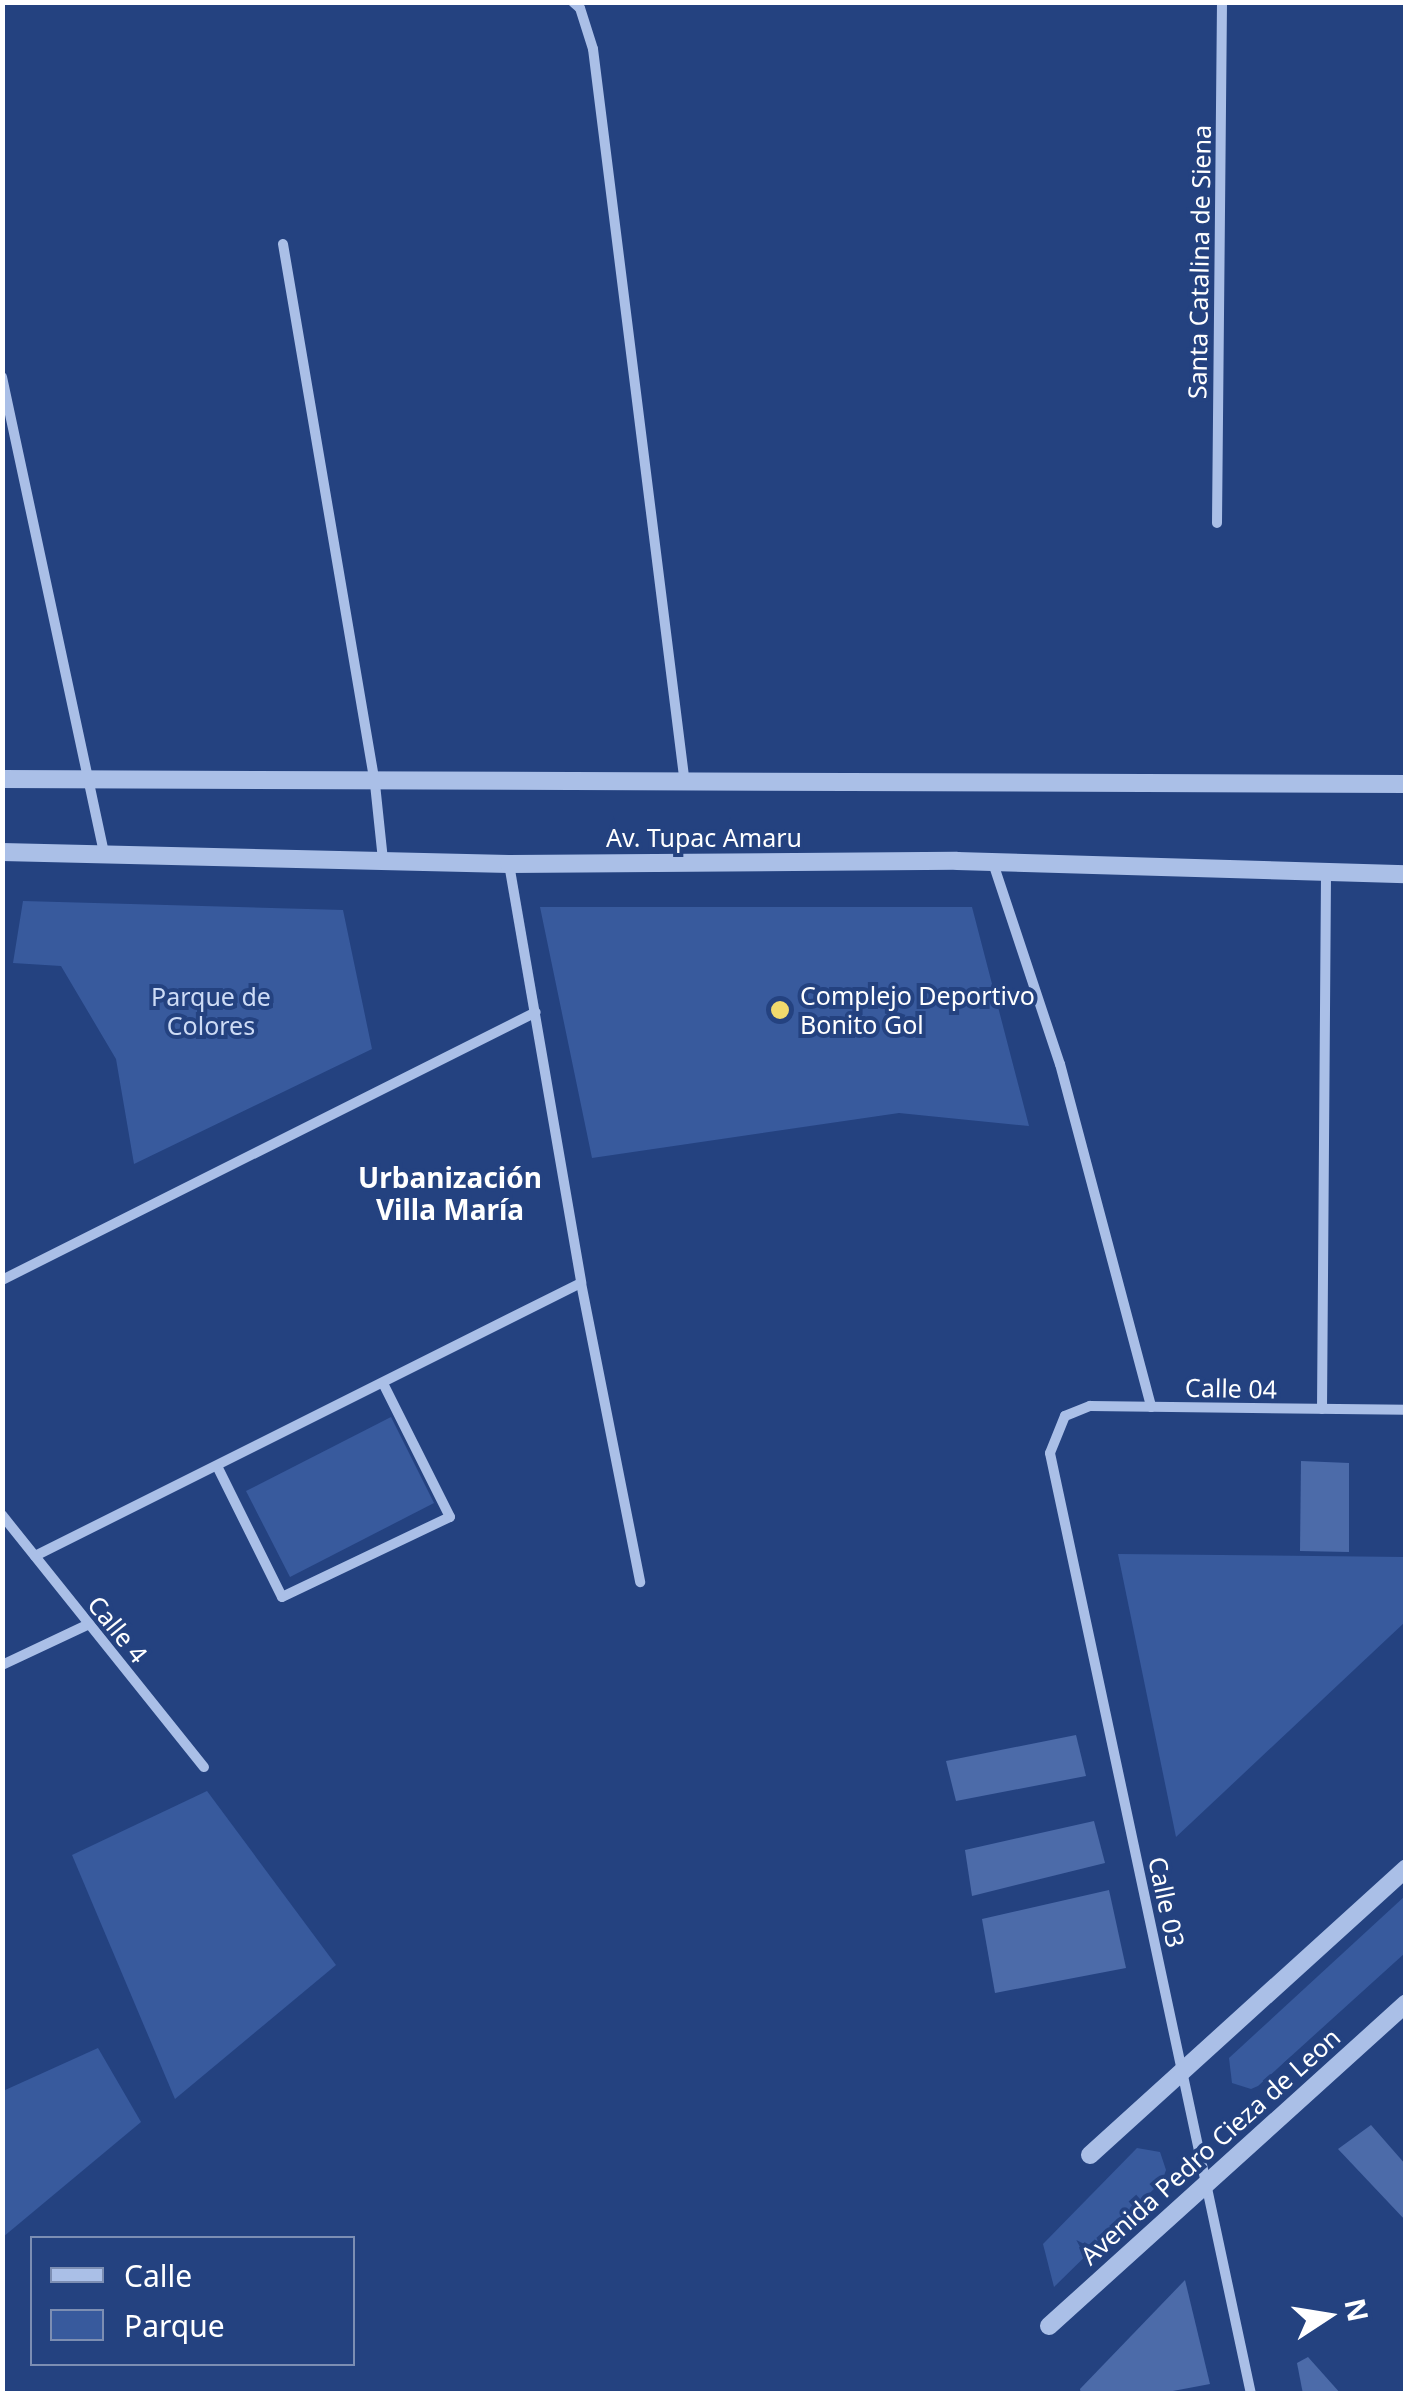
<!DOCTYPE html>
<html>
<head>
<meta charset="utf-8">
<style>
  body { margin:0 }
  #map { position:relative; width:1408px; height:2396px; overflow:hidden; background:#244280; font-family:"Noto Sans",sans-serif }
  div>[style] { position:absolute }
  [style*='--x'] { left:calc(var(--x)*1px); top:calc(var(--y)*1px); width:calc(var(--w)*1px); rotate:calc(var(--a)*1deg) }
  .green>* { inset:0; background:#385a9d }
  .building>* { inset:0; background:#4c6ba9 }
  .minor>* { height:10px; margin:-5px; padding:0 5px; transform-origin:5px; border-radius:5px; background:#aabfe7 }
  .tertiary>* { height:18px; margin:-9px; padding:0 9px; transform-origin:9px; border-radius:9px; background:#aabfe7 }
  .dots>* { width:28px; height:28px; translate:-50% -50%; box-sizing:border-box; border:5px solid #244280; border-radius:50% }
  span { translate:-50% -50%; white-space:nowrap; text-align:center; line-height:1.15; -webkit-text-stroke:8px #244280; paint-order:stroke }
  .street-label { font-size:25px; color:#fff }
  .poi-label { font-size:25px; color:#fff }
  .left { translate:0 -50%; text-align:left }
  .park-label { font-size:25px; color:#cddbf5 }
  .neighbourhood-label { font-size:28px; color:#fff; font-weight:700 }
  .frame { position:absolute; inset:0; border:5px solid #fff; pointer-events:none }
  .legend { position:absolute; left:30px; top:2236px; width:325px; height:130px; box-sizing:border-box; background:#244280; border:2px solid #7c8eb3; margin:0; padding:12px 18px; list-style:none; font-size:30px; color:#fff }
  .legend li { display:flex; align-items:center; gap:20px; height:50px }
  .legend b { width:50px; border:2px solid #7c8eb3 }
  .north { position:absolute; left:1278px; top:2266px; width:100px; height:100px; -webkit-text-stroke:8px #244280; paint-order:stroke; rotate:78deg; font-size:28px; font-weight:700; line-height:40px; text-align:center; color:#fff }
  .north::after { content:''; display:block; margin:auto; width:35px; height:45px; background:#fff; clip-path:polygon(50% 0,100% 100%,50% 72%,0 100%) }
</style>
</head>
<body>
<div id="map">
  <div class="green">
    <div style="clip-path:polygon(23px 901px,343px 910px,372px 1049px,134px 1164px,116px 1059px,61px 966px,13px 963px)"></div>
    <div style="clip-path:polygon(540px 907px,972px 907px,1029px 1126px,899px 1113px,592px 1158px)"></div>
    <div style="clip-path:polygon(391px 1417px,434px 1503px,290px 1577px,246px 1491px)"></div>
    <div style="clip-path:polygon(1118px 1554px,1405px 1557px,1405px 1622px,1176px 1837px)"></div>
    <div style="clip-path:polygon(207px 1791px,336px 1965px,175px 2099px,72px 1855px)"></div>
    <div style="clip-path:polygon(1405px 1896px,1405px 1953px,1258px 2086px,1251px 2089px,1232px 2083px,1229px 2058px)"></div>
    <div style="clip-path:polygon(98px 2048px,141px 2122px,3px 2237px,3px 2091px)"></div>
    <div style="clip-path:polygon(1137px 2148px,1160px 2152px,1166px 2170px,1162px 2181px,1054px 2287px,1043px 2244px)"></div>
  </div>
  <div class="building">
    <div style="clip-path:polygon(1301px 1461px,1349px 1463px,1349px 1552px,1300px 1551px)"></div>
    <div style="clip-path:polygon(1076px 1735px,1086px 1776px,956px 1801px,946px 1761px)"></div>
    <div style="clip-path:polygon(1094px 1821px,1105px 1863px,972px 1896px,965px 1850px)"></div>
    <div style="clip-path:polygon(1109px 1890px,1126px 1968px,995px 1993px,982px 1919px)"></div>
    <div style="clip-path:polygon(1371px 2125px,1406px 2165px,1406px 2221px,1338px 2149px)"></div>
    <div style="clip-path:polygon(1185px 2280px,1210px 2384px,1157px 2394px,1081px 2394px,1080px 2389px)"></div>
    <div style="clip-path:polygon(1308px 2357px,1341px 2394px,1303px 2394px,1297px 2363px)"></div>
  </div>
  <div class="minor">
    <div style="--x:573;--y:2;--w:9;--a:41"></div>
    <div style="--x:580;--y:8;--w:43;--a:72.4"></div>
    <div style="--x:593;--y:49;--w:741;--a:82.87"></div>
    <div style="--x:283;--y:244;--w:548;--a:80.33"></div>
    <div style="--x:375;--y:784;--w:76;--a:84"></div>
    <div style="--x:2;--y:377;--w:486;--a:77.9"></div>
    <div style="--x:1217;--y:523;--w:521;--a:-89.45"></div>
    <div style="--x:993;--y:863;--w:212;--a:71.6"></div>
    <div style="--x:1060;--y:1064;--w:355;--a:75.1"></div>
    <div style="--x:509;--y:864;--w:425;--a:80.2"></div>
    <div style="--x:581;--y:1283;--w:305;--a:78.8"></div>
    <div style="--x:2;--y:1280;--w:597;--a:-26.65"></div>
    <div style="--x:1322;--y:1409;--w:535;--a:-89.57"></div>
    <div style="--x:217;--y:1466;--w:146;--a:63.6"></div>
    <div style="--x:282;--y:1597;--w:186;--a:-25.5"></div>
    <div style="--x:450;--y:1517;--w:150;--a:-116.6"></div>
    <div style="--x:2;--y:1515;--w:323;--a:51.3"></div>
    <div style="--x:35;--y:1556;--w:610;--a:-26.57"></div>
    <div style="--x:2;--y:1665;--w:96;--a:-25.2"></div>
    <div style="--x:1251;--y:2394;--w:962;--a:-102.06"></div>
    <div style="--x:1050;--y:1453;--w:40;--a:-68"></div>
    <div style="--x:1065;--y:1416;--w:27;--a:-22"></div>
    <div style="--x:1090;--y:1406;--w:316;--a:0.7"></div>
  </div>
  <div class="tertiary">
    <div style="--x:2;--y:779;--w:1404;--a:0.2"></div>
    <div style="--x:2;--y:852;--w:507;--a:1.36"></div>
    <div style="--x:509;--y:864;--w:448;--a:-0.4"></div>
    <div style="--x:957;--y:861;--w:449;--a:1.7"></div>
    <div style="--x:1090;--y:2155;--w:427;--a:-42.2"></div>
    <div style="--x:1049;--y:2326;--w:481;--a:-42.1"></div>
  </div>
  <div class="dots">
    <div style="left:780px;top:1010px;background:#f1da6d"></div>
  </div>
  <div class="street-label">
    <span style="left:1199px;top:262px;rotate:-89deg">Santa Catalina de Siena</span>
    <span style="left:704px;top:837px">Av. Tupac Amaru</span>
    <span style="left:1231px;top:1388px;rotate:1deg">Calle 04</span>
    <span style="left:118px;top:1629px;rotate:51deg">Calle 4</span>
    <span style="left:1167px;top:1902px;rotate:78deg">Calle 03</span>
    <span style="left:1210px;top:2146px;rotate:-42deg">Avenida Pedro Cieza de Leon</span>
  </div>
  <div class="poi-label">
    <span class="left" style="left:800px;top:1010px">Complejo Deportivo<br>Bonito Gol</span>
  </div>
  <div class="park-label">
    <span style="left:211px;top:1011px">Parque de<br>Colores</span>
  </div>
  <div class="neighbourhood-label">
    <span style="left:450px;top:1193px">Urbanización<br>Villa María</span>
  </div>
  <div class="frame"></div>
  <ul class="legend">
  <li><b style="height:12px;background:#aabfe7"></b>Calle</li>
  <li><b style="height:28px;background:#385a9d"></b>Parque</li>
  </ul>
  <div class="north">N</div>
</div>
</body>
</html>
